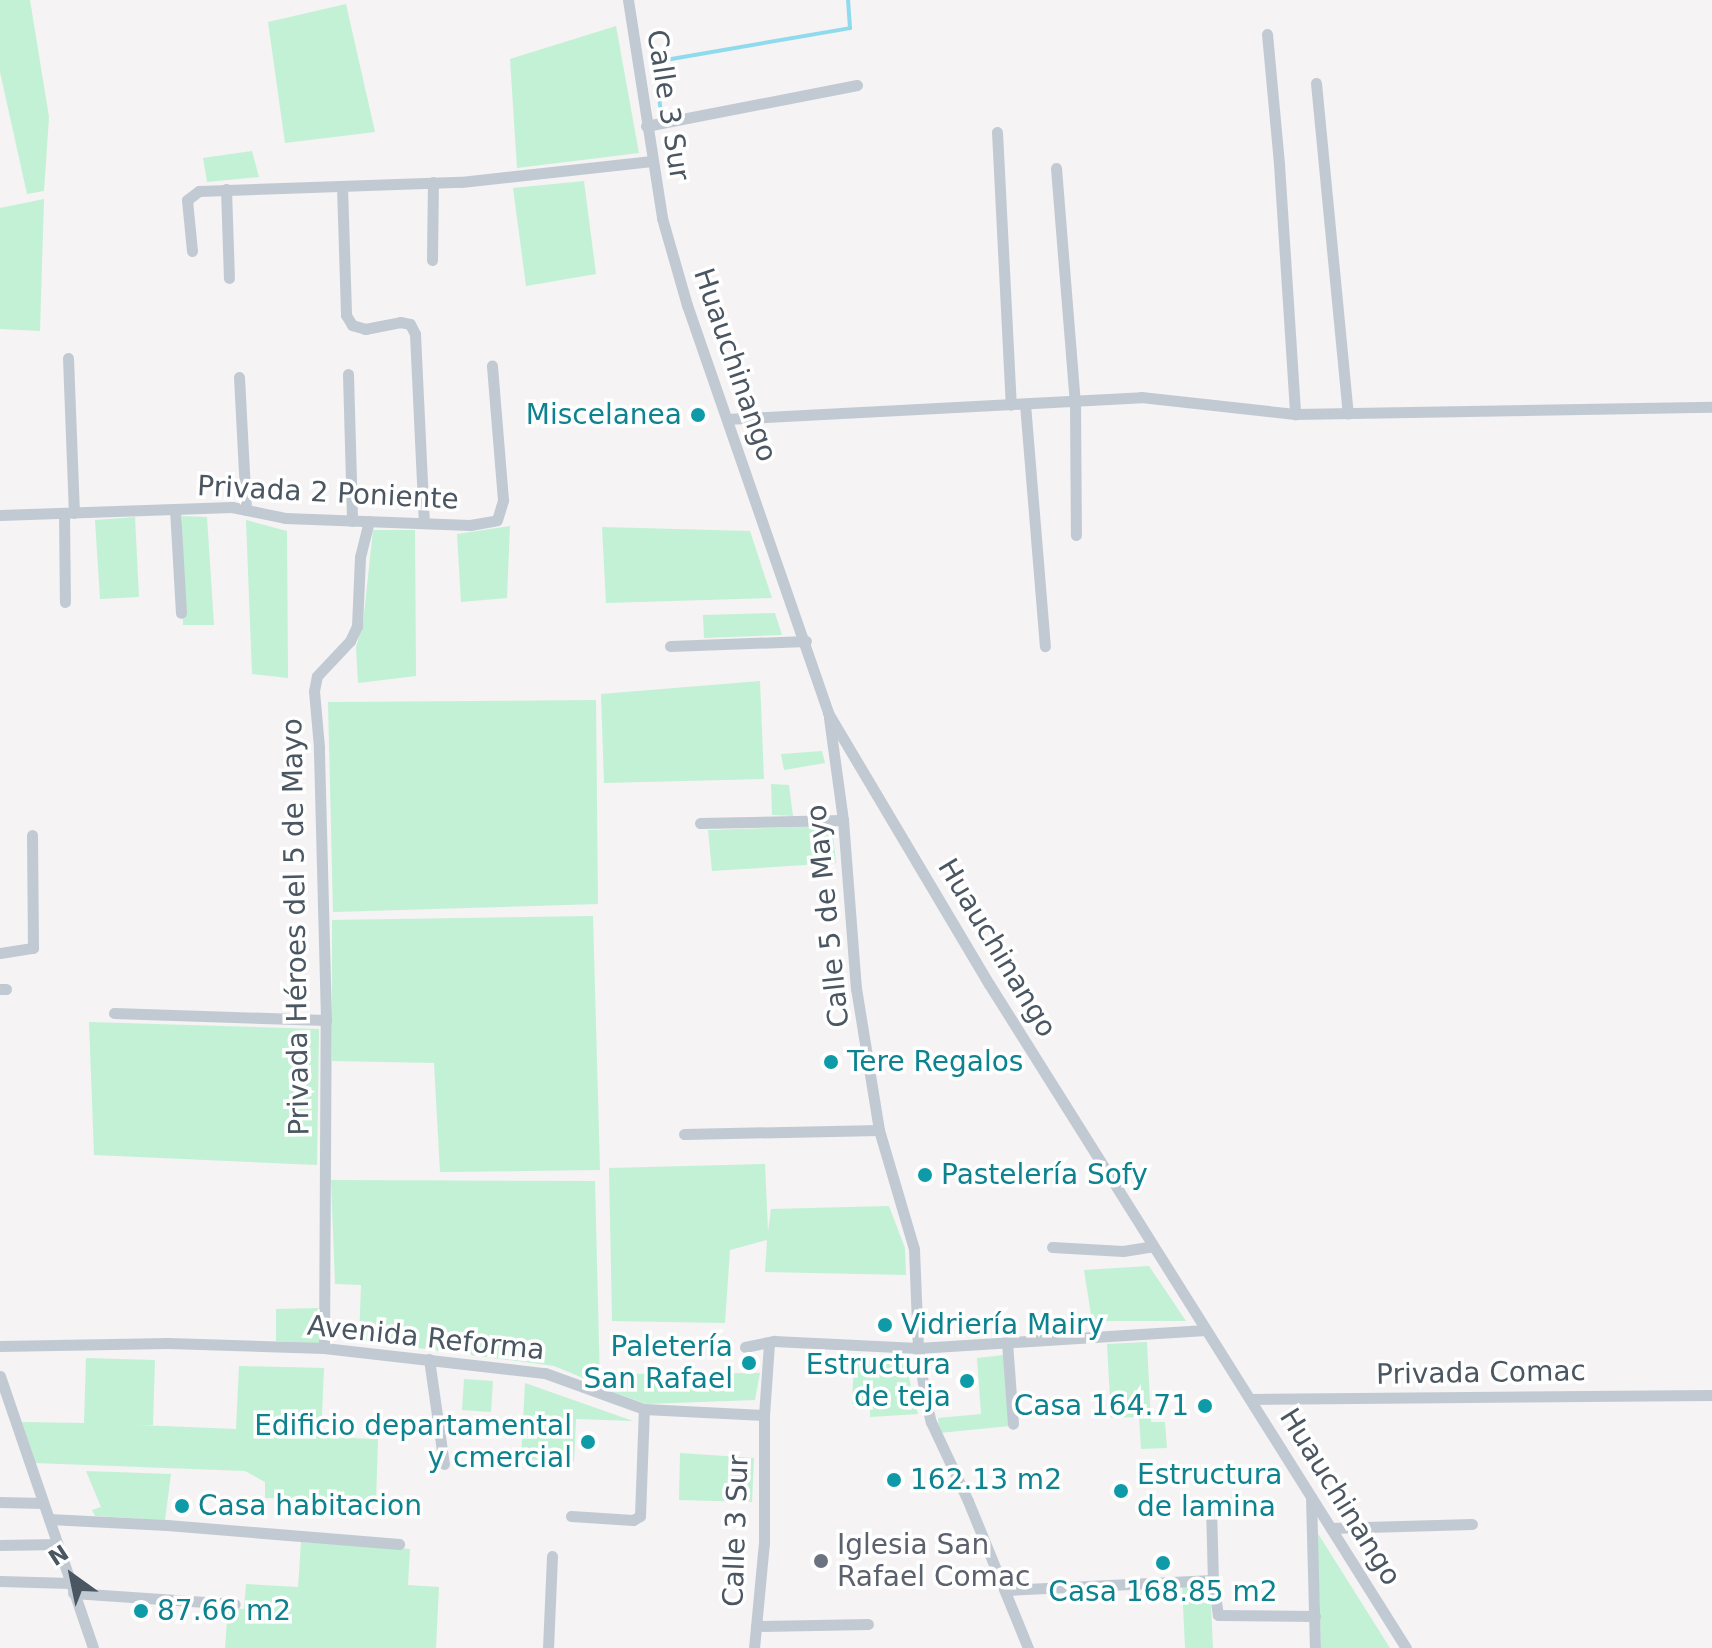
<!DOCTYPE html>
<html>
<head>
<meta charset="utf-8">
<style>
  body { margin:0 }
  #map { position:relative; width:1712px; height:1648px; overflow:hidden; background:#f5f3f3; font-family:"DejaVu Sans",sans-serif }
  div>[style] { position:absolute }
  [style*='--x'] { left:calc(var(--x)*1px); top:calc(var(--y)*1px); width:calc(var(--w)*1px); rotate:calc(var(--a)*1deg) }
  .green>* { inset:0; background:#c3f1d5 }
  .stream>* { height:4px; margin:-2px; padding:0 2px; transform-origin:2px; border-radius:2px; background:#90daee }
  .minor>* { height:11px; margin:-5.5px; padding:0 5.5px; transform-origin:5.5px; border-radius:5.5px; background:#c1cad2 }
  .dots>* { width:22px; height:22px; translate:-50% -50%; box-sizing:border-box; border:4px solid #fff; border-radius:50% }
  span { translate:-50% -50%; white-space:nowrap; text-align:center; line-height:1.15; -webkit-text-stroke:7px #fff; paint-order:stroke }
  .street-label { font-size:28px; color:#4a5661 }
  .culture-label { font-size:28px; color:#0d838f }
  .right { translate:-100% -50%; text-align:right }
  .left { translate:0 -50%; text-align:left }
  .worship-label { font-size:28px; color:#5b616d }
  .north { position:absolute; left:32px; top:1536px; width:80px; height:80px; -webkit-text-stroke:6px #fff; paint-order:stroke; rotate:327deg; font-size:22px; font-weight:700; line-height:32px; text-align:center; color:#4a5661 }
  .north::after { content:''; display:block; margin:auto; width:28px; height:36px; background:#4a5661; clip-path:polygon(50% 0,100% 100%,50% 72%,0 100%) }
</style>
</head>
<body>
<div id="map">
  <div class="green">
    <div style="clip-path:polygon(0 0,30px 0,49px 117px,44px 191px,27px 194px,0 72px)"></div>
    <div style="clip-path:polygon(346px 4px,375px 132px,285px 143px,268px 22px)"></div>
    <div style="clip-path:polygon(616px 26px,639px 153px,517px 168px,510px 59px)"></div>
    <div style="clip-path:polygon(252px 151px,259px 177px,207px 182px,203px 158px)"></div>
    <div style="clip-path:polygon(584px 181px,596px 274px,526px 286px,513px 188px)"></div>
    <div style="clip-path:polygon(44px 199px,40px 331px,0 329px,0 208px)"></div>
    <div style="clip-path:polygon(182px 516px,207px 517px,214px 625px,183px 625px)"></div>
    <div style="clip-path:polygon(135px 517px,139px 597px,100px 599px,95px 520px)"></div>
    <div style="clip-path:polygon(246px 520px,287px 531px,288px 678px,252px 674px)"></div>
    <div style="clip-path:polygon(510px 526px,507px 598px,461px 602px,457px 534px)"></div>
    <div style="clip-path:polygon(602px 527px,750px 531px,772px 598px,606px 603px)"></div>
    <div style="clip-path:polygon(373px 530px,415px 530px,416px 676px,358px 683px,356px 647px,363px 623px)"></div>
    <div style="clip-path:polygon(775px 613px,782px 635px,704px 638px,703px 615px)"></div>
    <div style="clip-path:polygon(760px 681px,764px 779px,604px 783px,601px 694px)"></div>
    <div style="clip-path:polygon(596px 700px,598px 904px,333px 912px,328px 702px)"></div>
    <div style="clip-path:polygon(822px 751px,825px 763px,784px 770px,781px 754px)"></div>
    <div style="clip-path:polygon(771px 784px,789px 785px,793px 816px,772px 815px)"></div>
    <div style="clip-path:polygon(832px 826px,836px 863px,712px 871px,708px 830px)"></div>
    <div style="clip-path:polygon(593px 916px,600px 1170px,440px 1172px,434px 1063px,332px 1061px,332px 920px)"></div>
    <div style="clip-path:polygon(89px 1022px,319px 1029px,317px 1165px,94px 1155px)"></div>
    <div style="clip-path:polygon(765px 1164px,768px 1231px,771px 1209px,889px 1206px,905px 1248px,906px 1275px,765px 1272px,767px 1240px,730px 1250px,725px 1323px,612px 1321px,609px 1168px)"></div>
    <div style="clip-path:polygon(331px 1180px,595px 1181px,600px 1385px,554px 1366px,359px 1340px,361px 1285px,335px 1284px)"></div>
    <div style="clip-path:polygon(1149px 1266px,1186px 1321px,1092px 1321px,1084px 1270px)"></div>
    <div style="clip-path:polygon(320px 1308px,320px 1344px,276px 1341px,276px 1309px)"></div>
    <div style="clip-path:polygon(1147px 1342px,1151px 1422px,1165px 1422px,1167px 1448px,1141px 1449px,1139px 1417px,1111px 1418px,1107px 1344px)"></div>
    <div style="clip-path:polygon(1004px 1355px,1010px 1426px,939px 1433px,938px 1418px,981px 1414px,977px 1358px)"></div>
    <div style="clip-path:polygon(86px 1358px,155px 1360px,153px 1425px,138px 1425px,236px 1429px,239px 1366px,324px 1368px,321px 1437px,378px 1439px,376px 1502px,265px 1498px,265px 1482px,245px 1471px,35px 1463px,22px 1422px,84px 1423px)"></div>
    <div style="clip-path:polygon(854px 1359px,899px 1360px,906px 1366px,918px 1414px,870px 1417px,870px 1405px,852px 1404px)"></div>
    <div style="clip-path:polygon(760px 1373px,755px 1400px,647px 1404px,610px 1391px,611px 1374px)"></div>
    <div style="clip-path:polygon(464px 1379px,493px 1381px,491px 1412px,462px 1410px)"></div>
    <div style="clip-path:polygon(525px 1383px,633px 1421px,576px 1419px,574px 1462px,521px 1459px)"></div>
    <div style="clip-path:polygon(680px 1453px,754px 1458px,752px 1502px,679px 1500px)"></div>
    <div style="clip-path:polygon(86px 1471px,171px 1474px,165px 1520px,95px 1516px,92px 1510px,101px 1507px)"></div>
    <div style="clip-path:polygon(1244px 1497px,1244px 1516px,1214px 1513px,1214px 1498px)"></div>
    <div style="clip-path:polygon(1317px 1532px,1390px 1648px,1321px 1648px)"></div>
    <div style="clip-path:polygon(301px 1542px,410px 1549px,408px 1585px,439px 1587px,436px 1648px,225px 1648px,228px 1608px,244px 1609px,246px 1584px,298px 1587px)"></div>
    <div style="clip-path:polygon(1210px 1583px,1213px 1648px,1185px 1648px,1182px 1584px)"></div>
  </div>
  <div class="stream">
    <div style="--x:661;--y:112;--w:50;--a:-98"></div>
    <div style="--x:654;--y:62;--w:199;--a:-9.8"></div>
    <div style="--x:850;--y:28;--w:28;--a:-94"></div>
  </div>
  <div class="minor">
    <div style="--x:628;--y:0;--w:221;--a:81.1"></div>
    <div style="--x:662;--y:218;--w:91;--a:74"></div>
    <div style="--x:687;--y:305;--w:432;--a:70.9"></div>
    <div style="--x:828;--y:713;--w:315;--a:59.3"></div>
    <div style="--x:989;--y:984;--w:784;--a:57.87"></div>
    <div style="--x:1267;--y:34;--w:131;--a:84.7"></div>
    <div style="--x:1279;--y:164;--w:251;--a:86.3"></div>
    <div style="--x:1316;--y:83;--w:332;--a:84.5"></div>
    <div style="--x:646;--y:126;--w:215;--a:-11"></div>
    <div style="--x:997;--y:132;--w:273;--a:87.1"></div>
    <div style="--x:1056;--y:168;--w:236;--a:85.4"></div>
    <div style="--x:1075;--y:403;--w:132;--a:89.6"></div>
    <div style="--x:342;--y:186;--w:129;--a:88.2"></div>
    <div style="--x:346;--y:315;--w:12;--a:59"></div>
    <div style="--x:352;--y:325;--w:14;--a:17"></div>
    <div style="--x:365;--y:329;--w:36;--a:-11"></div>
    <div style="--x:400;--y:322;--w:10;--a:11"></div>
    <div style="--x:410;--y:324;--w:11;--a:63"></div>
    <div style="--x:415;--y:334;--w:189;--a:87.3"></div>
    <div style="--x:226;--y:189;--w:89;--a:88.1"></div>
    <div style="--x:192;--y:251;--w:51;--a:-95.6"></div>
    <div style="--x:187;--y:200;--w:15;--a:-37"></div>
    <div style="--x:199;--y:191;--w:262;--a:-2"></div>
    <div style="--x:461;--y:182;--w:192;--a:-6.3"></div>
    <div style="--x:432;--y:260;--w:78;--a:-89.3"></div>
    <div style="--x:68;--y:358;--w:155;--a:87.8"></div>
    <div style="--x:348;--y:374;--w:147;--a:88.4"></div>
    <div style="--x:239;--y:377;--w:133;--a:87"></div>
    <div style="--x:1025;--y:404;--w:243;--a:85.3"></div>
    <div style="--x:727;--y:419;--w:415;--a:-3"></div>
    <div style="--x:1141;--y:397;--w:155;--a:6.3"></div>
    <div style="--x:1295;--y:414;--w:417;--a:-1"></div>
    <div style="--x:175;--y:509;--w:104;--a:86.7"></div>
    <div style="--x:64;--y:513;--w:89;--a:89.4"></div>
    <div style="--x:0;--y:515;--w:232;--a:-2"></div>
    <div style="--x:232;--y:507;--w:54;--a:11.7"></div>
    <div style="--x:285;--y:518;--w:185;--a:2.2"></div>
    <div style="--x:470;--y:525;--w:27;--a:-10"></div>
    <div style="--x:497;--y:520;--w:21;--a:-73"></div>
    <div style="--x:503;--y:500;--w:135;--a:-94.7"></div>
    <div style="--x:670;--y:646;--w:136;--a:-2.1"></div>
    <div style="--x:829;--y:718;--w:103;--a:82.2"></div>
    <div style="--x:843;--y:820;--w:169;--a:85.6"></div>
    <div style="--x:856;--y:988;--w:144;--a:80.8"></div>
    <div style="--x:879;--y:1130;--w:124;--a:73.6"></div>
    <div style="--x:914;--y:1249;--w:99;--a:87.7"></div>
    <div style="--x:918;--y:1348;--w:49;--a:81.9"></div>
    <div style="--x:925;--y:1397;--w:26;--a:77"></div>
    <div style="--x:931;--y:1422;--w:87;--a:64.9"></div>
    <div style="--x:968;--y:1501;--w:159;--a:67.8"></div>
    <div style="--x:700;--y:823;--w:143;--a:-1.2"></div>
    <div style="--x:0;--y:953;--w:33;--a:-9"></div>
    <div style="--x:33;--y:948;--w:113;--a:-90.5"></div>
    <div style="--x:0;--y:989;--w:6;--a:0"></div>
    <div style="--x:114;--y:1013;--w:212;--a:1.9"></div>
    <div style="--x:684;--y:1134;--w:195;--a:-1.2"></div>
    <div style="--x:1052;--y:1247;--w:71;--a:3.2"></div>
    <div style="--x:1123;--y:1251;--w:30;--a:-9"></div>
    <div style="--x:1007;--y:1342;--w:82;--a:85.8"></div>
    <div style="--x:0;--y:1346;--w:168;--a:-1"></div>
    <div style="--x:168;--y:1343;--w:156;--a:1.8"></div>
    <div style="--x:324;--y:1348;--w:222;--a:6.5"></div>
    <div style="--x:545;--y:1373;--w:105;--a:20"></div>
    <div style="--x:644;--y:1409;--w:120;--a:2.9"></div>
    <div style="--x:745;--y:1347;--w:30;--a:-12"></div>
    <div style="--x:774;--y:1341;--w:144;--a:2.8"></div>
    <div style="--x:918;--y:1348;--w:288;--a:-3.6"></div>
    <div style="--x:324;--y:1348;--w:328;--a:-89.7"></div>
    <div style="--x:326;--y:1020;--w:273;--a:-91.5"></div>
    <div style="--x:319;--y:747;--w:56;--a:-95.1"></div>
    <div style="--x:314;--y:691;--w:15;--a:-79"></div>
    <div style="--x:317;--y:676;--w:48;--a:-46.7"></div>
    <div style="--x:350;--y:641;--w:17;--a:-65"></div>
    <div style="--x:357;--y:626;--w:69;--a:-87.5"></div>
    <div style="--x:360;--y:557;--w:37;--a:-76"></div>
    <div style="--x:429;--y:1359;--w:106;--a:81.9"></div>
    <div style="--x:0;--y:1376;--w:287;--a:71.1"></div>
    <div style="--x:1250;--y:1399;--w:462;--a:-0.5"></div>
    <div style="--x:1311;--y:1497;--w:151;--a:88.5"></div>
    <div style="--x:0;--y:1502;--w:43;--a:1.3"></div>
    <div style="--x:1211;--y:1506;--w:74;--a:88.5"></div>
    <div style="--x:1213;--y:1580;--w:35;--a:82"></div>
    <div style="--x:1218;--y:1615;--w:97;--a:0.6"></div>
    <div style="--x:571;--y:1516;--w:62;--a:3.7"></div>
    <div style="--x:633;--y:1520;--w:8;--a:-30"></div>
    <div style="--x:640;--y:1516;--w:107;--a:-87.9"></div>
    <div style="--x:49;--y:1519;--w:118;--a:2.9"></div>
    <div style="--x:167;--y:1525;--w:233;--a:4.7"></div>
    <div style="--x:1331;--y:1528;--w:141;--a:-1.6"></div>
    <div style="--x:0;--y:1545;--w:57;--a:-1"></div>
    <div style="--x:0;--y:1581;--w:70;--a:1.6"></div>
    <div style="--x:1006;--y:1590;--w:207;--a:-2.8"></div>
    <div style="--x:73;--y:1593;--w:162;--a:3.9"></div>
    <div style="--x:756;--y:1626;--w:112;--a:-1"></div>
    <div style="--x:548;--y:1648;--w:92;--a:-87.5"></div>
    <div style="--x:754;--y:1648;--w:105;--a:-84.6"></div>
    <div style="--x:764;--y:1543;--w:128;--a:-90"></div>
    <div style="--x:764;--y:1415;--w:71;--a:-86"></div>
  </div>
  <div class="dots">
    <div style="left:698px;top:415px;background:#0f9aa8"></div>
    <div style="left:831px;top:1062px;background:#0f9aa8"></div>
    <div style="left:925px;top:1175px;background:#0f9aa8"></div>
    <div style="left:885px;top:1325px;background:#0f9aa8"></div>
    <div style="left:749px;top:1363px;background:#0f9aa8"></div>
    <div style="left:967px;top:1381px;background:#0f9aa8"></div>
    <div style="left:1205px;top:1406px;background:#0f9aa8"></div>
    <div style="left:588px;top:1442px;background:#0f9aa8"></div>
    <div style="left:894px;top:1480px;background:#0f9aa8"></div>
    <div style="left:1121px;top:1491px;background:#0f9aa8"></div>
    <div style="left:182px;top:1506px;background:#0f9aa8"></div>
    <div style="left:821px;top:1561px;background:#6b7280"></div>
    <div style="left:1163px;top:1563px;background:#0f9aa8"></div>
    <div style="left:141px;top:1611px;background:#0f9aa8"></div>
  </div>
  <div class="street-label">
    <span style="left:668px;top:105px;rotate:81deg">Calle 3 Sur</span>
    <span style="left:735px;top:365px;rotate:71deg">Huauchinango</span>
    <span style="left:328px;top:493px;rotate:3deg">Privada 2 Poniente</span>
    <span style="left:828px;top:916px;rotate:-96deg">Calle 5 de Mayo</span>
    <span style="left:296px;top:927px;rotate:-91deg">Privada Héroes del 5 de Mayo</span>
    <span style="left:997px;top:948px;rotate:59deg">Huauchinango</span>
    <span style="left:426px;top:1338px;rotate:6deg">Avenida Reforma</span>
    <span style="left:1481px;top:1373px;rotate:-1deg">Privada Comac</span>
    <span style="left:1340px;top:1497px;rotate:58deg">Huauchinango</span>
    <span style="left:736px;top:1531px;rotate:-88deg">Calle 3 Sur</span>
  </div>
  <div class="culture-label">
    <span class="right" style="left:682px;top:415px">Miscelanea</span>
    <span class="left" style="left:847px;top:1062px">Tere Regalos</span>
    <span class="left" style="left:941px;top:1175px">Pastelería Sofy</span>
    <span class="left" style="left:901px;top:1325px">Vidriería Mairy</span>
    <span class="right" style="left:733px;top:1363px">Paletería<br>San Rafael</span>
    <span class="right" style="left:951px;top:1381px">Estructura<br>de teja</span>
    <span class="right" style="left:1189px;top:1406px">Casa 164.71</span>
    <span class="right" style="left:572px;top:1442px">Edificio departamental<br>y cmercial</span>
    <span class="left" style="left:1137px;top:1491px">Estructura<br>de lamina</span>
    <span class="left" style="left:910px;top:1480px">162.13 m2</span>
    <span class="left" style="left:198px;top:1506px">Casa habitacion</span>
    <span style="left:1163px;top:1592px">Casa 168.85 m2</span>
    <span class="left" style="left:157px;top:1611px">87.66 m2</span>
  </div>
  <div class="worship-label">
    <span class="left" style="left:837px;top:1561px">Iglesia San<br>Rafael Comac</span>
  </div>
  <div class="north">N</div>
</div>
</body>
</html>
